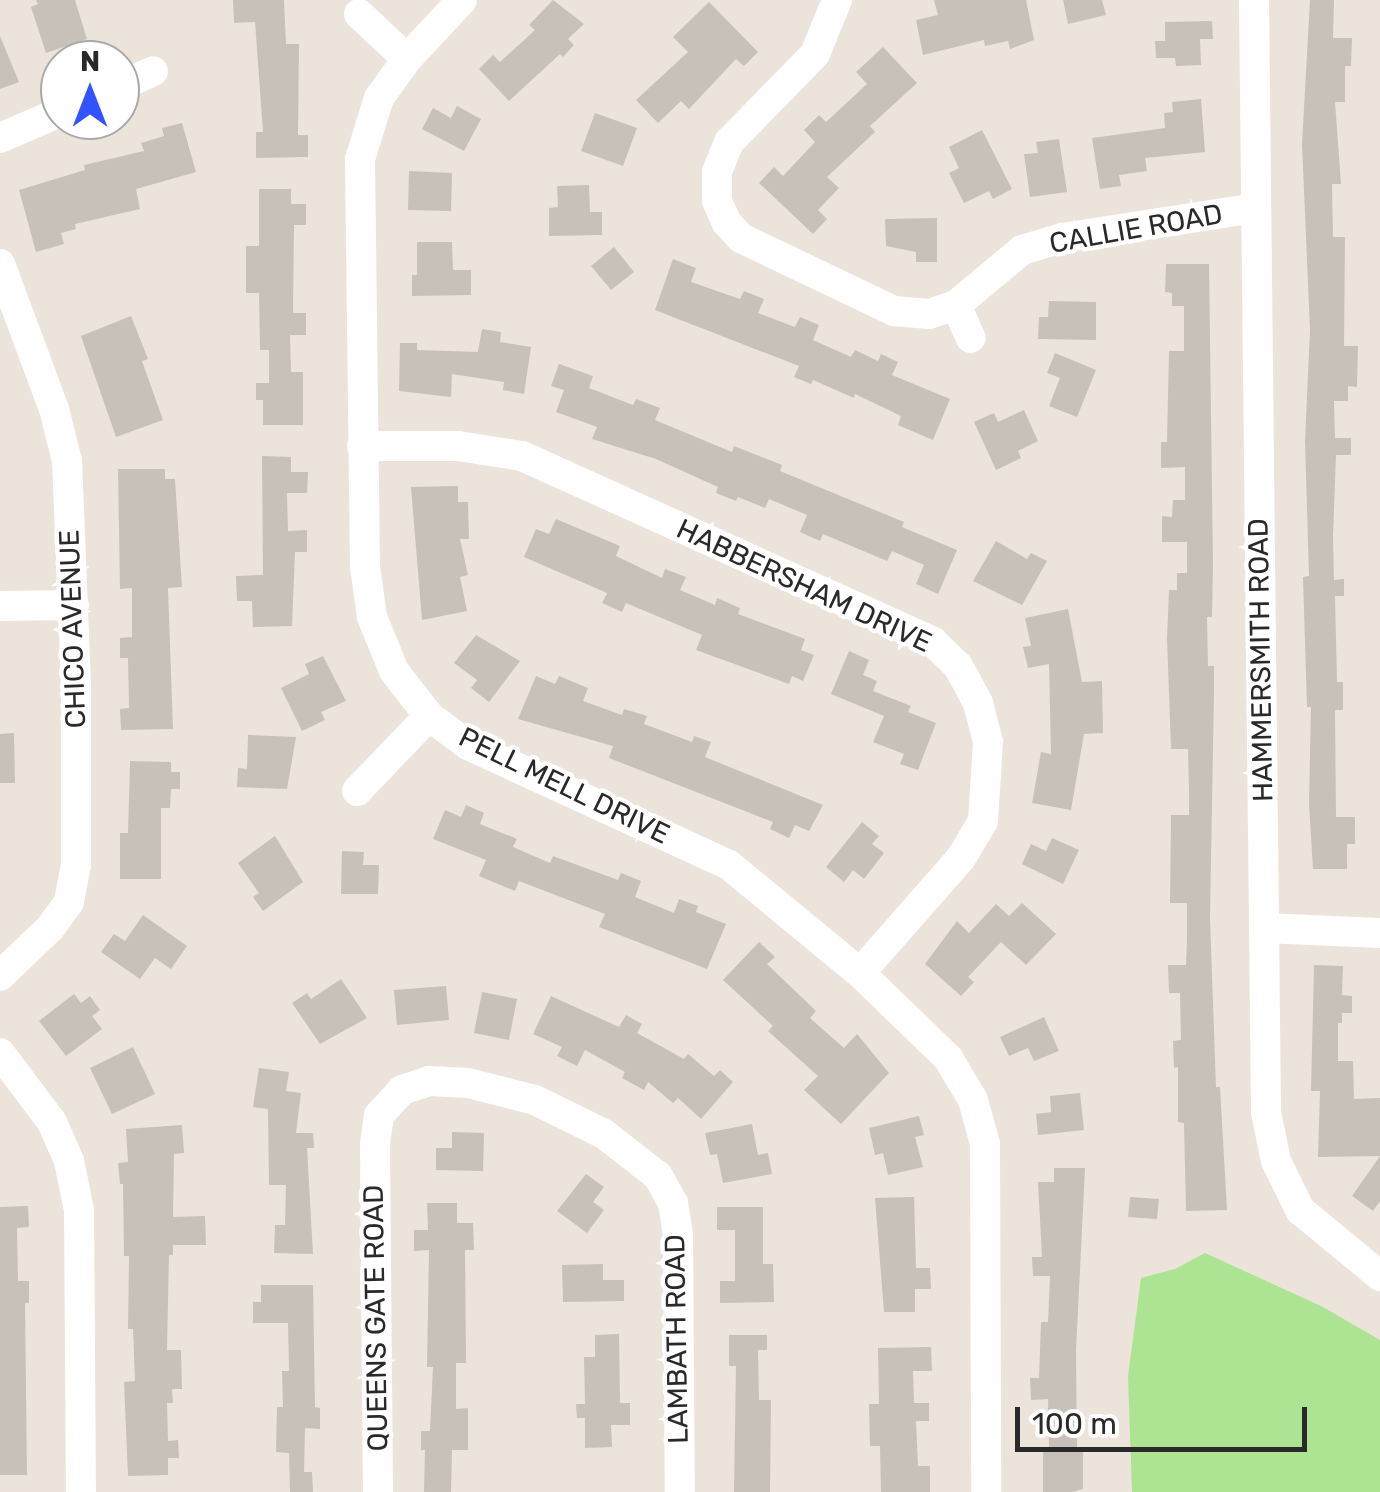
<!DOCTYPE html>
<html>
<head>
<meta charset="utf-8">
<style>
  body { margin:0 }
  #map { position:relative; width:1380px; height:1492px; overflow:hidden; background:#ece4da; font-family:Rubik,sans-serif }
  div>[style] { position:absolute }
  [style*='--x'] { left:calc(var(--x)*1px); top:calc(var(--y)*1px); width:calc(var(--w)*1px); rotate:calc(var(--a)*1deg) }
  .green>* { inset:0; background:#ade494 }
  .building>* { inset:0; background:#c7c1b9 }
  .minor>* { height:30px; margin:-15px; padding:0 15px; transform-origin:15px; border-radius:15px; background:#fff }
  span { translate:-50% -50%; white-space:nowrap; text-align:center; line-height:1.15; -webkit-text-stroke:9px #fff; paint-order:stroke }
  .street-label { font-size:28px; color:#292929 }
  .north { position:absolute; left:40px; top:40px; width:100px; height:100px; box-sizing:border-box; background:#fff; border:2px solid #a9a9a9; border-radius:50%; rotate:0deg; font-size:28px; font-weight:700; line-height:40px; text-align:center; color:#292929 }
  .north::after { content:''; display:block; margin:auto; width:35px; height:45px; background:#3353ff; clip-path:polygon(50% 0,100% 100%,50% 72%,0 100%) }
  .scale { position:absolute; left:1015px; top:1407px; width:292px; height:45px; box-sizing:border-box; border:5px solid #292929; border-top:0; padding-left:12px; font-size:30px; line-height:35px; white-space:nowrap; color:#292929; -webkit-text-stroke:8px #fff; paint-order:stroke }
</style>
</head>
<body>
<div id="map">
  <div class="green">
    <div style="clip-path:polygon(1205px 1253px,1321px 1306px,1380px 1340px,1380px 1492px,1132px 1492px,1128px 1376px,1141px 1278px,1175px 1269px)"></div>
  </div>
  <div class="building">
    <div style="clip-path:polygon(36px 0,75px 0,87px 39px,46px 53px,31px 7px,38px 4px)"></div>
    <div style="clip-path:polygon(233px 0,284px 0,286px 44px,299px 44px,298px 135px,308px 135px,308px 157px,256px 158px,256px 132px,263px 132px,255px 22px,234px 23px)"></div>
    <div style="clip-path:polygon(553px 0,584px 24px,568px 39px,574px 45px,563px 57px,560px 54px,509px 101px,479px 69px,493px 55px,500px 62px,535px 30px,529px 25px)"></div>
    <div style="clip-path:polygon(934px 0,1026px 0,1034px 40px,1010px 49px,1008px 41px,985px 46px,984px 40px,923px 55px,916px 20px,938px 15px)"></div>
    <div style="clip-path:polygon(1063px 0,1102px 0,1106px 15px,1068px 24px)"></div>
    <div style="clip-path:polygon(1310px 0,1334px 0,1333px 38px,1352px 38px,1351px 66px,1345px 66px,1345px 102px,1335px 102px,1341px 184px,1332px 184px,1333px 237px,1345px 237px,1344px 346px,1358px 346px,1357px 387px,1348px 386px,1348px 401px,1334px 401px,1335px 438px,1351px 438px,1351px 455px,1336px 455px,1333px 536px,1334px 580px,1344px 579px,1344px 596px,1335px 596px,1337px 682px,1343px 682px,1343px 710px,1335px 710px,1336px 817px,1355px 817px,1355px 844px,1347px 844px,1347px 869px,1313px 869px,1309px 804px,1311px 707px,1307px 707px,1303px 577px,1309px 576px,1305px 441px,1310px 330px,1302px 144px)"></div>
    <div style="clip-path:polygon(709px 2px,758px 52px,744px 66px,736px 59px,689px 109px,681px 101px,658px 123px,636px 100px,688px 52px,673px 37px)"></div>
    <div style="clip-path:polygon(1212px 21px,1213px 39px,1200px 39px,1201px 65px,1176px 66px,1175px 58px,1156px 58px,1155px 41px,1165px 41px,1165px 22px)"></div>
    <div style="clip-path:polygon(0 36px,19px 82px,0 89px)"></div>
    <div style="clip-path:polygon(883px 47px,917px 83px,870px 126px,875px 132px,827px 177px,839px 188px,818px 210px,827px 219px,813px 234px,759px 183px,774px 167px,783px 176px,815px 142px,804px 130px,819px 115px,826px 122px,867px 84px,856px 72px)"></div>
    <div style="clip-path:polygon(1201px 99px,1205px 152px,1145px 158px,1147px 171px,1119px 175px,1121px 186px,1100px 189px,1092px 138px,1165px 128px,1164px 113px,1173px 112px,1172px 102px)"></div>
    <div style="clip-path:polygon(457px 106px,481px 119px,464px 151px,422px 129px,433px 108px,451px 118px)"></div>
    <div style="clip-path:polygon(595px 113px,637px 128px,623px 166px,581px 151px)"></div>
    <div style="clip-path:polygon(182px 123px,196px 172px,136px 189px,140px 209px,75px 224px,76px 229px,61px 233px,64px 244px,36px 252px,19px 190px,85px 170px,84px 165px,144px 151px,141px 143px,164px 136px,162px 128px)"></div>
    <div style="clip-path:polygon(982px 130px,1012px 189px,993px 199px,989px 191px,964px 203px,949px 173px,959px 168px,949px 147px)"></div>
    <div style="clip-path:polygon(1059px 139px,1067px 192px,1030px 197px,1024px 154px,1038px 153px,1036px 142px)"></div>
    <div style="clip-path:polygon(409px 171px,452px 173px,451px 211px,408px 210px)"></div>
    <div style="clip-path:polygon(589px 185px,590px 212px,602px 212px,602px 235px,549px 236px,549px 208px,558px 207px,557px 186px)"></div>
    <div style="clip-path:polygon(259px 189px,291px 189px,291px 204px,306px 204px,306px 225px,294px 225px,293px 313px,306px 313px,306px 335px,290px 335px,291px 372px,303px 372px,303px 425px,263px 425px,263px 400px,256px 400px,256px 383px,269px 383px,269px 350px,260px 350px,259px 293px,246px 293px,246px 246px,259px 246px)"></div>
    <div style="clip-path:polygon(937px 218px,937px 262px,916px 262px,916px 252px,886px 246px,885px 219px)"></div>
    <div style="clip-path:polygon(417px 242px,452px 242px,453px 270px,471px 270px,471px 295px,412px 296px,412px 275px,417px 275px)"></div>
    <div style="clip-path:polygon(614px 247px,634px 272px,611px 290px,591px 266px)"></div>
    <div style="clip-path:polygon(673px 259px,696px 268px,691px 282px,740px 299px,744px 291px,764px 299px,758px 313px,795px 327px,800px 317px,819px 325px,813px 340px,851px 357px,855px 350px,878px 361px,881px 354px,898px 362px,892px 375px,950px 399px,933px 440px,898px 425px,901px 416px,855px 394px,854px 398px,813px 380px,811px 384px,794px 377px,799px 366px,655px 310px)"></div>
    <div style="clip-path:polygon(1166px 264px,1209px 264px,1213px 563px,1212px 617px,1207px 617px,1208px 666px,1214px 666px,1214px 692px,1210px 918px,1216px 1087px,1220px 1087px,1227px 1210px,1186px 1211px,1184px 1123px,1178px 1122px,1178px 1067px,1174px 1068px,1173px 1041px,1181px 1040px,1180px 993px,1169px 993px,1168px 965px,1186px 965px,1187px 939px,1187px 903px,1170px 903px,1171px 815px,1189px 815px,1189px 789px,1188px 749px,1171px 749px,1167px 638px,1169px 590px,1177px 590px,1177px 573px,1187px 573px,1187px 542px,1162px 542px,1162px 516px,1172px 517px,1173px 500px,1185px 500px,1185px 467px,1161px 468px,1161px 442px,1167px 442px,1169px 351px,1184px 351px,1184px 306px,1172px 306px,1172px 293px,1165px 292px)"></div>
    <div style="clip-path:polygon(1049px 301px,1096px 302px,1096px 340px,1038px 339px,1039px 317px,1048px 317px)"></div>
    <div style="clip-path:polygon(131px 316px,148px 359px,142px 361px,163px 420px,116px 437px,81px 336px)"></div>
    <div style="clip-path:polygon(482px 329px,501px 332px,500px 342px,531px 347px,524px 394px,503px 390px,504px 382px,452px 374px,451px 397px,399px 391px,400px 343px,417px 343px,417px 350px,478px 352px)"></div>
    <div style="clip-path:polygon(1055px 353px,1096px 370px,1077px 417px,1049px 406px,1060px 378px,1047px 373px)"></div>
    <div style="clip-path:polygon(559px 364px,593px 376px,589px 388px,633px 405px,636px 399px,660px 408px,655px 420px,732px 452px,734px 446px,782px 465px,780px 471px,904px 522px,902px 527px,957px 550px,938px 594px,916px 584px,924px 565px,892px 551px,887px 561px,823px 534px,820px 541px,800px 532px,807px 515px,769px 499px,765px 508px,738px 497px,736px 501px,716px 493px,718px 487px,656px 459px,592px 439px,597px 427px,556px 412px,564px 390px,551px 386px)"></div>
    <div style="clip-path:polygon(1024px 410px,1038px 441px,1018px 451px,1021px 458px,996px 470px,974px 422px,994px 413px,998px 422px)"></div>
    <div style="clip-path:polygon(262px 456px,291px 457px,291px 472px,308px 472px,307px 493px,287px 493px,288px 531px,307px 530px,307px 552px,295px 552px,292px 626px,253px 627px,252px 601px,237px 601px,236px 576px,263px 575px)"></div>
    <div style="clip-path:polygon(118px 469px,165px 469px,165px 479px,175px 479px,182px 587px,168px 588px,173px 729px,121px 730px,120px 709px,129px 708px,128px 658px,120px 658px,120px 638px,132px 637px,132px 588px,120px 589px)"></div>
    <div style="clip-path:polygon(458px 486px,458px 502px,468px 502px,469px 539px,460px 539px,468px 575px,460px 577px,467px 611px,422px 620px,411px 487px)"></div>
    <div style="clip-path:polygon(556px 519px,620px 546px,616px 556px,662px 578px,665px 569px,686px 577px,680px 590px,715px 605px,717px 598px,740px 608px,738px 614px,805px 639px,801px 650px,814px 655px,803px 681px,792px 676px,789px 684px,696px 650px,702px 635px,626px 603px,622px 612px,602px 603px,607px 593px,524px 557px,536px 529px,549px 534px)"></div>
    <div style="clip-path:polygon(996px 541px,1027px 559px,1031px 553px,1047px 561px,1022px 605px,973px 581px)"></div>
    <div style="clip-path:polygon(1068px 609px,1082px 682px,1102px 681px,1103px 733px,1084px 734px,1071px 810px,1032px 803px,1041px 752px,1051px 754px,1049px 664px,1028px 668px,1023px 647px,1031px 646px,1025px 618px)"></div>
    <div style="clip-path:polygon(476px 635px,520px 661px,489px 702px,471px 688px,477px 680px,454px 663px)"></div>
    <div style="clip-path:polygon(849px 651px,869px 660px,863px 675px,877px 681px,873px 691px,911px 706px,908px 712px,936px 723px,918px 770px,900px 764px,904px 754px,873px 742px,884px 716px,831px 694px)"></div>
    <div style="clip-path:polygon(323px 656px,346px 701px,321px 712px,325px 720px,302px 731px,281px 688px,309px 674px,305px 664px)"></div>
    <div style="clip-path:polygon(536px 676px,555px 684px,559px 676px,588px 688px,583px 701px,622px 715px,624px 709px,647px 716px,644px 724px,692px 742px,694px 736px,711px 742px,705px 757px,823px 805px,809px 831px,795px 825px,789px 838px,770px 829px,773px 822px,609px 758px,613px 746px,518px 719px)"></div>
    <div style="clip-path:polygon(14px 733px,15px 783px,0 783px,0 734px)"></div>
    <div style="clip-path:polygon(248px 735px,296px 737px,287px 789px,237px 787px,238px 768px,247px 769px)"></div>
    <div style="clip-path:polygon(130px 761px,171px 762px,171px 772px,180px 772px,180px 789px,171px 789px,170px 808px,161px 808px,161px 879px,120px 879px,120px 833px,128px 833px)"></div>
    <div style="clip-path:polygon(466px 805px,484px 813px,480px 824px,517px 839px,513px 847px,550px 863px,553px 856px,618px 880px,621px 873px,641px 881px,635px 897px,674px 913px,679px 899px,698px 906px,696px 912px,726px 924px,707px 969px,599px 927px,605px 914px,519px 881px,515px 891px,479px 876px,486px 860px,433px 839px,445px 810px,461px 817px)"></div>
    <div style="clip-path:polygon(862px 822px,879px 836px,872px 844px,884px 853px,864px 879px,853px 870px,844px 882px,826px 867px)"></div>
    <div style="clip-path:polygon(275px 836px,303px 882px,263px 911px,253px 897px,259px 893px,238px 863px)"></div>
    <div style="clip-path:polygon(1052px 838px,1079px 850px,1063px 884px,1022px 864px,1031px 844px,1046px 851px)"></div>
    <div style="clip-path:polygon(342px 851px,364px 852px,363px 865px,379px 865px,378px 894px,341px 894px)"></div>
    <div style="clip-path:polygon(1022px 903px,1056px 934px,1026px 965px,1001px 942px,968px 977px,974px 982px,961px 996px,925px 964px,957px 921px,969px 933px,996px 904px,1009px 916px)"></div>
    <div style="clip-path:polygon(143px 915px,187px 946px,171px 969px,155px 958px,140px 979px,101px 952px,114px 934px,125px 941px)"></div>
    <div style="clip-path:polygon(759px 942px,775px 957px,767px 964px,816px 1011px,810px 1018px,844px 1048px,857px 1034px,889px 1073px,841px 1124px,804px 1090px,818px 1076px,768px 1031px,773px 1026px,723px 980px)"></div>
    <div style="clip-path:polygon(1314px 965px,1343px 966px,1342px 995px,1352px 996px,1352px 1013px,1342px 1013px,1342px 1023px,1338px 1023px,1338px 1061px,1353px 1061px,1354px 1099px,1380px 1098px,1380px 1156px,1318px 1157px,1320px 1091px,1311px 1091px)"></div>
    <div style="clip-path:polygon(341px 979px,367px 1018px,320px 1044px,292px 1003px,307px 993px,311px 999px)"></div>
    <div style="clip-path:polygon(446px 986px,449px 1020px,397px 1025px,394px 990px)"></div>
    <div style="clip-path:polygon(482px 992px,517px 999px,509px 1040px,474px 1033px)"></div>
    <div style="clip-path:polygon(74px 994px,81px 1003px,90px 996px,100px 1010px,92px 1016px,102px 1029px,66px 1056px,39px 1021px)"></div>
    <div style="clip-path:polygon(551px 996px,619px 1027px,626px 1015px,642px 1024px,637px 1033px,684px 1059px,688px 1054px,714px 1076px,720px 1070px,733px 1082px,701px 1119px,678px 1098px,673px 1103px,648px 1082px,644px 1090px,622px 1078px,625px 1072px,585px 1050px,577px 1066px,557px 1056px,562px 1047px,533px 1034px)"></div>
    <div style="clip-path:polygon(1044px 1017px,1059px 1051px,1034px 1061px,1028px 1048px,1009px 1056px,1000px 1037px)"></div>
    <div style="clip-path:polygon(133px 1047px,155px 1094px,112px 1114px,90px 1068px)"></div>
    <div style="clip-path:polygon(259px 1068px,289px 1072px,286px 1091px,301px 1093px,296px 1133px,313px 1133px,314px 1148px,307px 1148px,313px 1254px,274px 1253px,275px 1225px,285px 1225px,286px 1185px,269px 1185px,268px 1109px,253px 1107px)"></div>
    <div style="clip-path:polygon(1080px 1093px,1084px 1130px,1038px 1135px,1036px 1114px,1051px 1112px,1050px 1096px)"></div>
    <div style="clip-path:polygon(919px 1116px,924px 1135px,915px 1137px,923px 1167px,888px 1175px,883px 1153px,875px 1155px,869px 1128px)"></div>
    <div style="clip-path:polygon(752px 1124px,758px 1155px,768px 1153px,772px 1174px,723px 1183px,717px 1154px,710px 1155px,705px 1133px)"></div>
    <div style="clip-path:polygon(182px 1125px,184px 1153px,174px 1154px,173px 1217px,205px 1216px,206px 1245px,173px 1245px,173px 1255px,169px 1255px,167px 1350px,181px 1350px,182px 1389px,172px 1389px,173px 1403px,167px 1403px,168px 1441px,178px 1440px,179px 1458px,168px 1458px,168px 1475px,128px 1476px,124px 1382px,135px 1381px,133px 1329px,128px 1329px,129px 1256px,124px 1256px,123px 1184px,120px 1184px,118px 1163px,128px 1162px,126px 1129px)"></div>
    <div style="clip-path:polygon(452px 1132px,484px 1133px,483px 1171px,436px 1170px,436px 1148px,452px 1148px)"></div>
    <div style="clip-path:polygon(1380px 1156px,1380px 1201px,1373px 1211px,1352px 1196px)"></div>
    <div style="clip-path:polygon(1054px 1168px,1085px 1168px,1076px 1351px,1077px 1447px,1083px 1447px,1083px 1489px,1072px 1492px,1043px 1492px,1043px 1447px,1049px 1447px,1048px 1399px,1031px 1400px,1030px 1378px,1039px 1378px,1041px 1322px,1048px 1322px,1050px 1276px,1033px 1276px,1032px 1257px,1042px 1257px,1038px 1182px,1054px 1182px)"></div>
    <div style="clip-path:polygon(586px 1174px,604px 1187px,593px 1202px,604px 1210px,587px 1233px,557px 1211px)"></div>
    <div style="clip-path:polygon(914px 1197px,916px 1268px,930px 1268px,931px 1289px,915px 1289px,915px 1312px,884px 1312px,875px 1198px)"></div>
    <div style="clip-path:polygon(1130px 1197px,1159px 1199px,1157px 1219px,1128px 1217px)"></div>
    <div style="clip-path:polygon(427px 1203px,457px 1203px,457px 1223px,473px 1223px,474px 1250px,465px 1250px,466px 1363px,456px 1363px,456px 1409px,468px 1408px,468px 1450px,452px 1450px,451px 1492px,424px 1492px,425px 1450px,421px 1450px,421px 1431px,430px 1431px,433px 1367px,427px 1367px,429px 1250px,414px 1251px,414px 1230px,428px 1230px)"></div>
    <div style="clip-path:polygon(28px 1206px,29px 1227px,17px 1228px,18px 1281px,29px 1281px,29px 1303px,25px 1303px,27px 1475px,0 1475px,0 1207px)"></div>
    <div style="clip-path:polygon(717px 1207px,763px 1207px,763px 1264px,773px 1264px,774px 1302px,720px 1303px,720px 1281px,735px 1281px,735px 1230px,717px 1230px)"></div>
    <div style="clip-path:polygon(603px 1264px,603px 1280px,624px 1280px,624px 1301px,563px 1302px,562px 1265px)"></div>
    <div style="clip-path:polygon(261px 1285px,313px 1285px,315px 1407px,320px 1408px,320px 1429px,305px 1428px,304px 1472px,312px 1472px,313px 1492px,290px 1492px,289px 1453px,276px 1452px,277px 1407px,283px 1407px,282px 1371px,289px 1371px,288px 1323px,253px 1323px,253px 1302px,261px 1302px)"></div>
    <div style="clip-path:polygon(619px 1334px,620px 1403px,630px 1403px,630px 1425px,611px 1425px,612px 1447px,585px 1448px,585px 1418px,577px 1418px,576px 1404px,585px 1404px,584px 1357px,595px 1357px,595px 1335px)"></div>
    <div style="clip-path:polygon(729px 1335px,767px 1335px,767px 1350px,758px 1350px,759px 1400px,771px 1400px,770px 1492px,734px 1492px,736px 1366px,729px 1366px)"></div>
    <div style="clip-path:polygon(931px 1347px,932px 1371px,913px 1371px,914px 1403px,929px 1403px,929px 1421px,916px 1421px,918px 1466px,930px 1466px,930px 1492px,881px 1492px,880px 1446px,870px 1446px,869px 1404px,879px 1404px,878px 1348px)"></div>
  </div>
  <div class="minor">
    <div style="--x:462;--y:0;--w:81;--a:133"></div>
    <div style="--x:407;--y:59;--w:48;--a:125.7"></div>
    <div style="--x:379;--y:98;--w:64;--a:107.3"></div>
    <div style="--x:360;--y:159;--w:407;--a:89.3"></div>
    <div style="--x:365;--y:566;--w:51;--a:82.2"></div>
    <div style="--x:372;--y:617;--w:58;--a:67.8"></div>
    <div style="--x:394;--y:671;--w:57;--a:52.1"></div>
    <div style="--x:429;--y:716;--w:49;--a:36.6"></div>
    <div style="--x:468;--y:745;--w:287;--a:24.7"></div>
    <div style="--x:729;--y:865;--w:170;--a:39.5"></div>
    <div style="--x:860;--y:973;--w:122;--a:44"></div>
    <div style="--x:948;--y:1058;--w:49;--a:59.2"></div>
    <div style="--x:973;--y:1100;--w:46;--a:74.7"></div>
    <div style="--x:985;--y:1144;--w:348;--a:89.8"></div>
    <div style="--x:837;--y:0;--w:58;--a:112.2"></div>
    <div style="--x:815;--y:54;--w:123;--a:134.3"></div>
    <div style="--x:729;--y:142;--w:32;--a:112"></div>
    <div style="--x:717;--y:172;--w:29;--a:90"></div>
    <div style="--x:717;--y:201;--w:24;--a:66"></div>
    <div style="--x:727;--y:223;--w:21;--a:47"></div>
    <div style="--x:741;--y:238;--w:170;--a:25.5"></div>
    <div style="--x:894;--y:311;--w:35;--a:5"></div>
    <div style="--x:929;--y:314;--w:28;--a:-18"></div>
    <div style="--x:956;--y:305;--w:86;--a:-39.8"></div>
    <div style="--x:1022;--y:250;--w:42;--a:-16.7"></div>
    <div style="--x:1062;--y:238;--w:196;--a:-8.8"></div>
    <div style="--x:1254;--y:0;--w:1112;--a:89.38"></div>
    <div style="--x:1266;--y:1112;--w:50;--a:78.5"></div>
    <div style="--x:1276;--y:1161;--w:55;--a:63.9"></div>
    <div style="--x:1300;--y:1210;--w:104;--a:39.5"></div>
    <div style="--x:359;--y:14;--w:66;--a:43.2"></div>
    <div style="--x:120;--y:86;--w:36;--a:-24"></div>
    <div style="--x:0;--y:138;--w:65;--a:-23.4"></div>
    <div style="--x:0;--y:264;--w:155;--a:69.6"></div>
    <div style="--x:54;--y:409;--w:54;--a:76"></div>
    <div style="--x:67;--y:461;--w:228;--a:87.7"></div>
    <div style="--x:76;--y:689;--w:176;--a:90"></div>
    <div style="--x:76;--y:865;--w:38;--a:101"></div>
    <div style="--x:69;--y:902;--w:32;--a:126"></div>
    <div style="--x:50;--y:928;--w:69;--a:136.2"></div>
    <div style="--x:956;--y:305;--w:36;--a:66"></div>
    <div style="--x:362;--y:446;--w:96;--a:0"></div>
    <div style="--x:458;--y:446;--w:65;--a:8.9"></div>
    <div style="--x:522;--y:456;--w:451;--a:24.3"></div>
    <div style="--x:933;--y:642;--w:35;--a:44"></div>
    <div style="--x:958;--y:666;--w:42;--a:61.6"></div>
    <div style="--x:978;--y:703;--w:40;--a:75.6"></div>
    <div style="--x:988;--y:742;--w:79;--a:93.6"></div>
    <div style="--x:983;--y:821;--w:43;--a:120.7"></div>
    <div style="--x:961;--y:858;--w:153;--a:131.3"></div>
    <div style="--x:0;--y:606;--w:74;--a:-0.8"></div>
    <div style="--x:357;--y:791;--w:104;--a:-46.2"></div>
    <div style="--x:1264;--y:928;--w:116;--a:2.5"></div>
    <div style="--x:0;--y:1053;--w:86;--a:53"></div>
    <div style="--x:52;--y:1122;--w:43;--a:66.4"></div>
    <div style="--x:69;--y:1161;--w:50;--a:78.5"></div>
    <div style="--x:79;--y:1210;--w:282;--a:89.6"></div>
    <div style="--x:378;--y:1492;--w:348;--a:-90.5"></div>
    <div style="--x:375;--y:1144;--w:29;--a:-82"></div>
    <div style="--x:379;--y:1115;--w:34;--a:-47"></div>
    <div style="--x:402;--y:1090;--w:28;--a:-18"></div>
    <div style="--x:429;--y:1081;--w:39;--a:3"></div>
    <div style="--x:468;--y:1083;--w:69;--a:14.2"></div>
    <div style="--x:535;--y:1100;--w:77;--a:26.2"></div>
    <div style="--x:604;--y:1134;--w:68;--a:37.9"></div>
    <div style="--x:658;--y:1176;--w:31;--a:61"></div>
    <div style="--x:673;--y:1203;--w:32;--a:81"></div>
    <div style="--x:678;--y:1235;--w:257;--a:89.6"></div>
  </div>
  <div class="street-label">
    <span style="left:1136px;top:229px;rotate:-10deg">CALLIE ROAD</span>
    <span style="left:804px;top:586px;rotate:25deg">HABBERSHAM DRIVE</span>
    <span style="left:73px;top:629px;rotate:-92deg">CHICO AVENUE</span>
    <span style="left:1261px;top:660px;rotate:-91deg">HAMMERSMITH ROAD</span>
    <span style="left:564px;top:786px;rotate:26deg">PELL MELL DRIVE</span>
    <span style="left:376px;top:1318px;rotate:-91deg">QUEENS GATE ROAD</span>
    <span style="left:677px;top:1339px;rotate:-91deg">LAMBATH ROAD</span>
  </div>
  <div class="north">N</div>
  <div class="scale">100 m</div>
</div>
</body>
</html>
